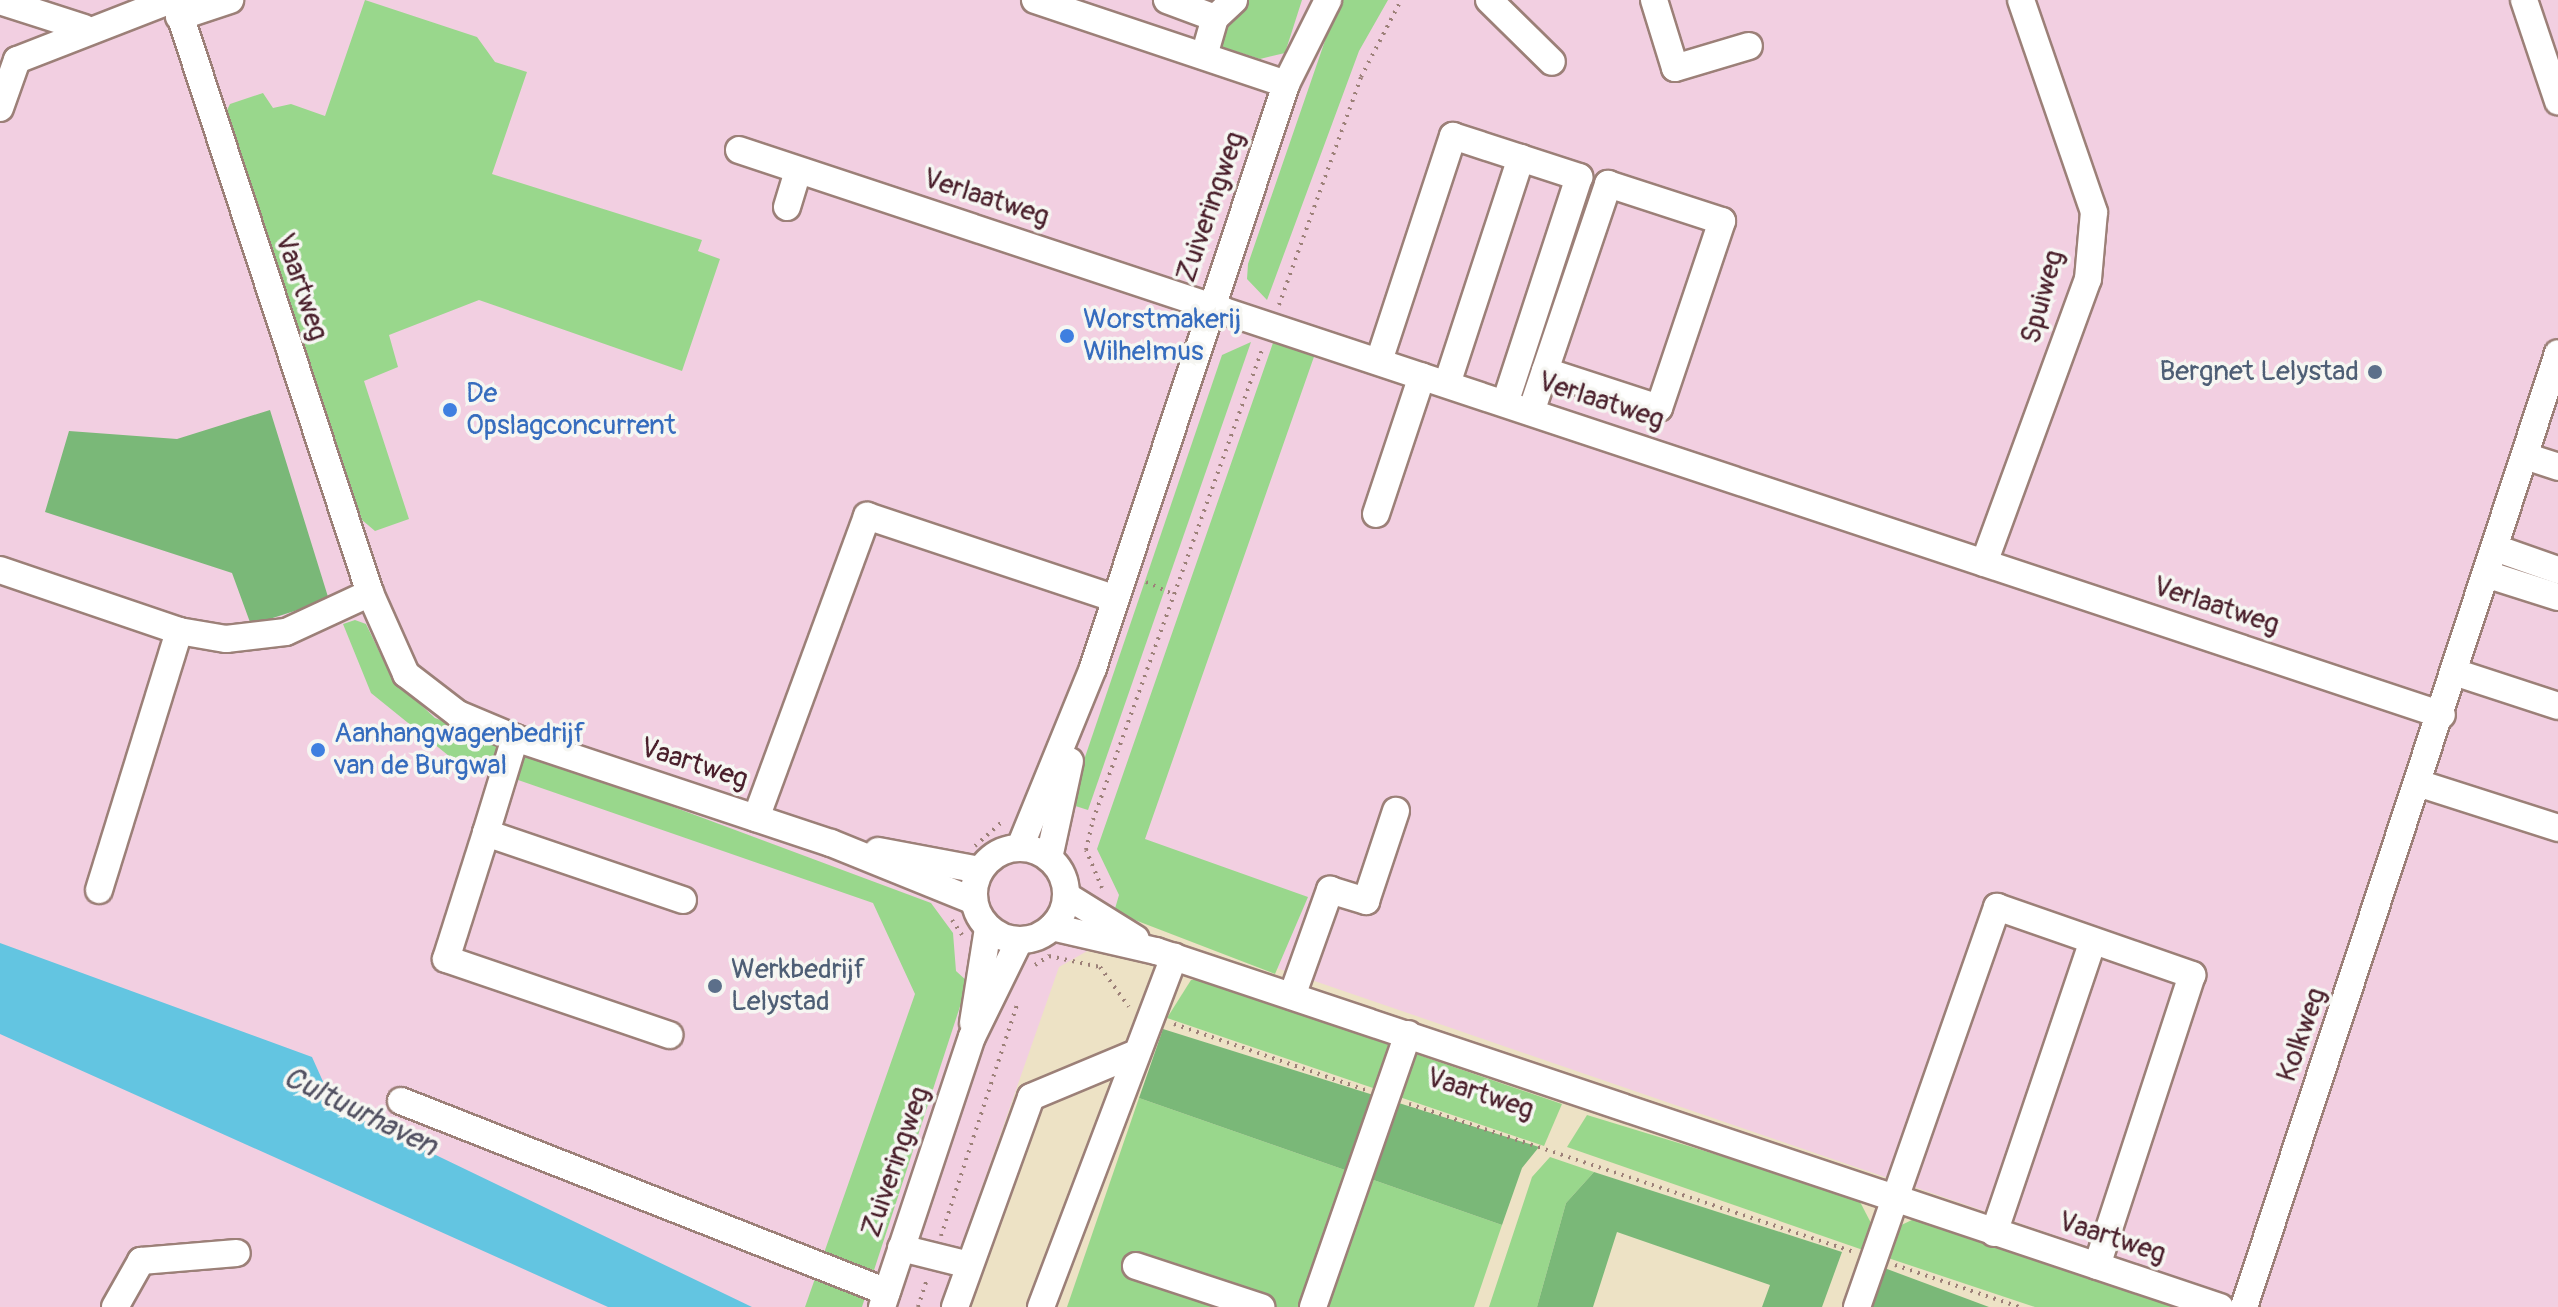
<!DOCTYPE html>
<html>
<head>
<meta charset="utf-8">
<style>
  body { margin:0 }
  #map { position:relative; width:2558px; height:1307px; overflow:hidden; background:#ede2c5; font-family:Pangolin,sans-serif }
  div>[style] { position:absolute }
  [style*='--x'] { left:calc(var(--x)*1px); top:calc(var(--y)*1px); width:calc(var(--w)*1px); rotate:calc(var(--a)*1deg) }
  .built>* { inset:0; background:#f2cfe1 }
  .green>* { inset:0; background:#99d78c }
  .forest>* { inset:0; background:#7ab878 }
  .water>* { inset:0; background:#63c5e1 }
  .path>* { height:4px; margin-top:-2px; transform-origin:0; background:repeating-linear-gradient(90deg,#9c8078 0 2px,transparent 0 8px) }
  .roads { filter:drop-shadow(2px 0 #9c8078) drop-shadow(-2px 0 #9c8078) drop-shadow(0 2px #9c8078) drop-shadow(0 -2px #9c8078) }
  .minor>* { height:26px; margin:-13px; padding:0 13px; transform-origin:13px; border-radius:13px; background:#fff }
  .minor>.ring { margin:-13px; padding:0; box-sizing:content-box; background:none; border:26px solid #fff; border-radius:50% }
  .dots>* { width:22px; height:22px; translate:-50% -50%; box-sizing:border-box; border:4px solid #f6f6f2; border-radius:50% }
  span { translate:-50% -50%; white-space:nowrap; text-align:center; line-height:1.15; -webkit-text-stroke:7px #f6f6f2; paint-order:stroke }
  .street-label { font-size:28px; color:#4a1f2b }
  .shop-label { font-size:28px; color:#366cbe }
  .left { translate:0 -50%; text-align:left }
  .service-label { font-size:28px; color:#4e5e75 }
  .right { translate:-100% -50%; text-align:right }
  .water-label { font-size:30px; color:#525162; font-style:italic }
</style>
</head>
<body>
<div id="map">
  <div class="built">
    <div style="clip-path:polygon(0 0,2558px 0,2558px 1307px,2263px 1307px,1140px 921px,1059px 967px,940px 1307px,0 1307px)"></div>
  </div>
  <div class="green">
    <div style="clip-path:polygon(365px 0,477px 37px,495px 62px,527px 72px,492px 174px,702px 240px,698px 251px,720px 259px,682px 371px,479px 300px,389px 335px,398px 367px,364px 381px,409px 519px,375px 531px,362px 520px,224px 116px,230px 104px,263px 93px,273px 108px,291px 104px,325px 116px)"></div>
    <div style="clip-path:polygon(1247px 0,1302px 0,1285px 53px,1260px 59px,1216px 45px,1230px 4px,1242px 9px)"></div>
    <div style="clip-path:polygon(1339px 0,1388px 0,1359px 51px,1267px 300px,1247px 279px,1248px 264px)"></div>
    <div style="clip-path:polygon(1275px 337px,1316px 351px,1145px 839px,1308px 897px,1275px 974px,1114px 912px,1119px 895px,1097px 849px)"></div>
    <div style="clip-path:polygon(1251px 342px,1088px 810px,1069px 804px,1222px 355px)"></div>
    <div style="clip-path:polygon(355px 620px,366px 624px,392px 678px,435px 718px,931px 903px,953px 933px,956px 971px,968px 982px,862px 1307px,805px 1307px,915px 994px,873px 903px,449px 756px,371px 693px,343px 624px)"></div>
    <div style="clip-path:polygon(1191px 980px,1200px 980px,1562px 1104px,1544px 1146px,1167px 1018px)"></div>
    <div style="clip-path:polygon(1139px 1098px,1502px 1225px,1474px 1307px,1067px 1307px)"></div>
    <div style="clip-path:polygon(1587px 1115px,1858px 1198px,1872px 1225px,1863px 1250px,1567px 1147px)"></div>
    <div style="clip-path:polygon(1550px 1157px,1594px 1172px,1566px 1203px,1537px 1307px,1489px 1307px,1532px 1177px)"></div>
    <div style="clip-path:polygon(1916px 1218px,2184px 1307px,2035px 1307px,1882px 1256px,1891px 1230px)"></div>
  </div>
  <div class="forest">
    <div style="clip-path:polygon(270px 410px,329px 600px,251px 625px,232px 573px,45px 512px,69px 431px,177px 439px)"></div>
    <div style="clip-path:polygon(1163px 1029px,1539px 1147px,1522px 1168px,1502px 1225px,1139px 1098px)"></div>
    <div style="clip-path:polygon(1594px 1172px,1842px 1252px,1822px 1307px,1762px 1307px,1770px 1285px,1617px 1232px,1593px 1307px,1537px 1307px,1566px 1203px)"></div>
    <div style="clip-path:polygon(1879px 1266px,1989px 1307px,1866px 1307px)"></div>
  </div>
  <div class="water">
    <div style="clip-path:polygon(0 943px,312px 1057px,334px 1106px,752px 1307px,608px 1307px,0 1034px)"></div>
  </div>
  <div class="path">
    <div style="--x:1279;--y:305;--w:242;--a:-70.2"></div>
    <div style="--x:1361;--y:77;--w:87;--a:-62.5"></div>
    <div style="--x:1146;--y:582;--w:30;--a:24"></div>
    <div style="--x:975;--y:846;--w:39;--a:-42"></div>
    <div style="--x:1102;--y:888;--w:41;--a:-112.8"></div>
    <div style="--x:1086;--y:850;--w:31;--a:-77"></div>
    <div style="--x:1093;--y:820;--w:503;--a:-70.23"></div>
    <div style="--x:952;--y:920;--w:18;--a:56"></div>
    <div style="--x:1035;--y:965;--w:17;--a:-33"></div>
    <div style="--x:1049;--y:956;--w:52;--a:12.2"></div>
    <div style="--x:1100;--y:967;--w:49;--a:54.1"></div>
    <div style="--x:1174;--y:1024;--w:203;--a:19"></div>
    <div style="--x:1409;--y:1104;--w:467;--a:18.4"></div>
    <div style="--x:941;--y:1236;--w:243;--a:-71.8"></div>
    <div style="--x:1895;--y:1265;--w:131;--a:18.7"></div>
    <div style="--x:918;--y:1307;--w:29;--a:-72"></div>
  </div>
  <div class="roads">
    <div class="minor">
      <div style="--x:175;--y:0;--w:624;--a:71.8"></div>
      <div style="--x:370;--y:593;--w:89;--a:66"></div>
      <div style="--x:406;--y:674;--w:66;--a:37.6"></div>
      <div style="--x:458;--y:714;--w:62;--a:22.8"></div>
      <div style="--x:515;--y:738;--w:333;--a:18.4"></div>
      <div style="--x:831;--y:843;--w:154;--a:22.1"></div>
      <div style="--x:1035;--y:0;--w:265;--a:18.5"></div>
      <div style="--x:1167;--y:0;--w:51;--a:20.6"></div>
      <div style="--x:1489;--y:0;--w:88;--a:44.5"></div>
      <div style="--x:1654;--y:0;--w:71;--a:72.8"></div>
      <div style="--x:1675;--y:68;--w:77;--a:-16.6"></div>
      <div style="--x:2524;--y:0;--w:107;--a:71.4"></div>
      <div style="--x:0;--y:1;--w:88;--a:17.8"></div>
      <div style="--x:179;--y:17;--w:54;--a:-18.4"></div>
      <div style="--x:1204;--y:56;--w:40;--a:-74"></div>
      <div style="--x:1215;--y:18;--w:26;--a:-43"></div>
      <div style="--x:0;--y:108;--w:51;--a:-70.5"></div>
      <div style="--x:17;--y:60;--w:165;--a:-21.3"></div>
      <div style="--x:739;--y:150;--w:1794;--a:18.35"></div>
      <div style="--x:787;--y:207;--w:38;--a:-73"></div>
      <div style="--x:1379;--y:361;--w:237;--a:-71.8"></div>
      <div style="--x:1453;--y:136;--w:133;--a:18"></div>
      <div style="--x:1579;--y:177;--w:238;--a:108.1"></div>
      <div style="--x:1447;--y:384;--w:238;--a:-71.9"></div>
      <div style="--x:1531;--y:412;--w:241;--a:-71.3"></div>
      <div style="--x:1608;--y:184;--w:120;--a:18"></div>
      <div style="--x:1722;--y:221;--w:197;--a:108.6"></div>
      <div style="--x:1659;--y:408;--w:120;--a:-162"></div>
      <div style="--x:2528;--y:457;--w:32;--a:18"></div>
      <div style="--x:1376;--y:514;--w:145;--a:-71.6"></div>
      <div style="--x:2498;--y:549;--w:64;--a:19.3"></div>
      <div style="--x:1984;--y:563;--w:302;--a:-69.9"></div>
      <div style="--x:2088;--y:279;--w:67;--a:-84.9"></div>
      <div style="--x:2094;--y:212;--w:224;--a:-109"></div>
      <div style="--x:0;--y:570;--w:189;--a:18.8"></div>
      <div style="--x:179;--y:631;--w:48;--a:9.7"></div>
      <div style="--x:226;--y:639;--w:60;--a:-6.7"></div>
      <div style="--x:286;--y:632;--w:93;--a:-24.9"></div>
      <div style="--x:2489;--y:575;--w:72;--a:17.7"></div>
      <div style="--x:2457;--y:673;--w:106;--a:18.1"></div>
      <div style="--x:515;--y:738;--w:99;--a:107"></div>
      <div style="--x:486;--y:833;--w:208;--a:18.8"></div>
      <div style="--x:2421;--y:784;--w:144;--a:17.8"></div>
      <div style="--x:756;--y:818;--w:322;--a:-69.8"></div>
      <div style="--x:867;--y:516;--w:262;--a:18.4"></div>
      <div style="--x:486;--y:833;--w:132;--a:107.6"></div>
      <div style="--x:446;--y:959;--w:236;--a:18.8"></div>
      <div style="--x:1020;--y:847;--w:193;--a:-67.8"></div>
      <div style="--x:1093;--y:668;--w:615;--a:-71.71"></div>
      <div style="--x:1286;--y:84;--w:94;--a:-63.4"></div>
      <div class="ring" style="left:974px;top:848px;width:66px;height:66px"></div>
      <div style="--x:878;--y:851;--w:104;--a:10.6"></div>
      <div style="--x:1049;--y:858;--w:99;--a:-77.8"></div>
      <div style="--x:99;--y:890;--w:271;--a:-72.8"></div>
      <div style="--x:1067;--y:896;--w:81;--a:31.9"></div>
      <div style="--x:1052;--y:927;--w:107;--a:13"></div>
      <div style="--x:1156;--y:951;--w:1122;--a:18.5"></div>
      <div style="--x:1292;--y:996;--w:113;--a:-70.3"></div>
      <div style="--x:1330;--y:890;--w:38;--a:17"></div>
      <div style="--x:1366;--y:901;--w:95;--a:-71.6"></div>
      <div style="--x:973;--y:1023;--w:96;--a:-81"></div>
      <div style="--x:401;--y:1101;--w:522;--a:21.46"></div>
      <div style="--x:1994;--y:1233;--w:308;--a:-71.3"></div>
      <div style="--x:901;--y:1248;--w:70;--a:14"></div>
      <div style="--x:1136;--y:1266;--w:132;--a:18.2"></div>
      <div style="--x:115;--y:1307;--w:53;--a:-60.5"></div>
      <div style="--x:141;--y:1261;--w:96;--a:-4.8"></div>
      <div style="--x:882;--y:1307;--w:285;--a:-71.6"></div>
      <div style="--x:972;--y:1037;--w:107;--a:-63.9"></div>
      <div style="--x:955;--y:1307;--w:223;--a:-70.1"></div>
      <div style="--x:1031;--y:1097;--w:109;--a:-22.6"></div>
      <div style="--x:1041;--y:1307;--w:375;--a:-69.2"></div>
      <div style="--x:1313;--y:1307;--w:289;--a:-70.8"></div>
      <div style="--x:1857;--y:1307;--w:424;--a:-70.7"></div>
      <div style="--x:1997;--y:907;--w:207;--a:19.2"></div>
      <div style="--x:2192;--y:975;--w:306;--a:108.1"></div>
      <div style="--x:2244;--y:1307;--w:1004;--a:-71.78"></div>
    </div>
  </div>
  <div class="dots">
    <div style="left:1067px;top:336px;background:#3f7fe0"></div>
    <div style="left:2375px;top:372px;background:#5c6f8a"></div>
    <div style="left:450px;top:410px;background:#3f7fe0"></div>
    <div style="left:318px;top:750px;background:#3f7fe0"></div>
    <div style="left:715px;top:986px;background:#5c6f8a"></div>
  </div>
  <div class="street-label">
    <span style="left:986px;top:198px;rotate:18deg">Verlaatweg</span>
    <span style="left:1211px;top:207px;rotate:-71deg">Zuiveringweg</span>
    <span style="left:301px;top:287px;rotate:71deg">Vaartweg</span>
    <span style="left:2043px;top:297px;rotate:-75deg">Spuiweg</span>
    <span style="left:1601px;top:401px;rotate:18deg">Verlaatweg</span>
    <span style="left:2216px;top:606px;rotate:18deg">Verlaatweg</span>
    <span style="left:694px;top:764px;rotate:18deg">Vaartweg</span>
    <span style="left:2302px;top:1035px;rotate:-71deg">Kolkweg</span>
    <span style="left:1480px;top:1094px;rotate:18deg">Vaartweg</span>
    <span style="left:896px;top:1162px;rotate:-71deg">Zuiveringweg</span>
    <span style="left:2112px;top:1238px;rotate:18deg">Vaartweg</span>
  </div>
  <div class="shop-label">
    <span class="left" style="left:1083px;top:336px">Worstmakerij<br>Wilhelmus</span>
    <span class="left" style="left:466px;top:410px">De<br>Opslagconcurrent</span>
    <span class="left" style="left:334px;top:750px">Aanhangwagenbedrijf<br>van de Burgwal</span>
  </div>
  <div class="service-label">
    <span class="right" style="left:2359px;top:372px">Bergnet Lelystad</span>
    <span class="left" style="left:731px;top:986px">Werkbedrijf<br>Lelystad</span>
  </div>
  <div class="water-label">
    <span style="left:360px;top:1112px;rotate:26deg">Cultuurhaven</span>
  </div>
</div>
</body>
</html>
